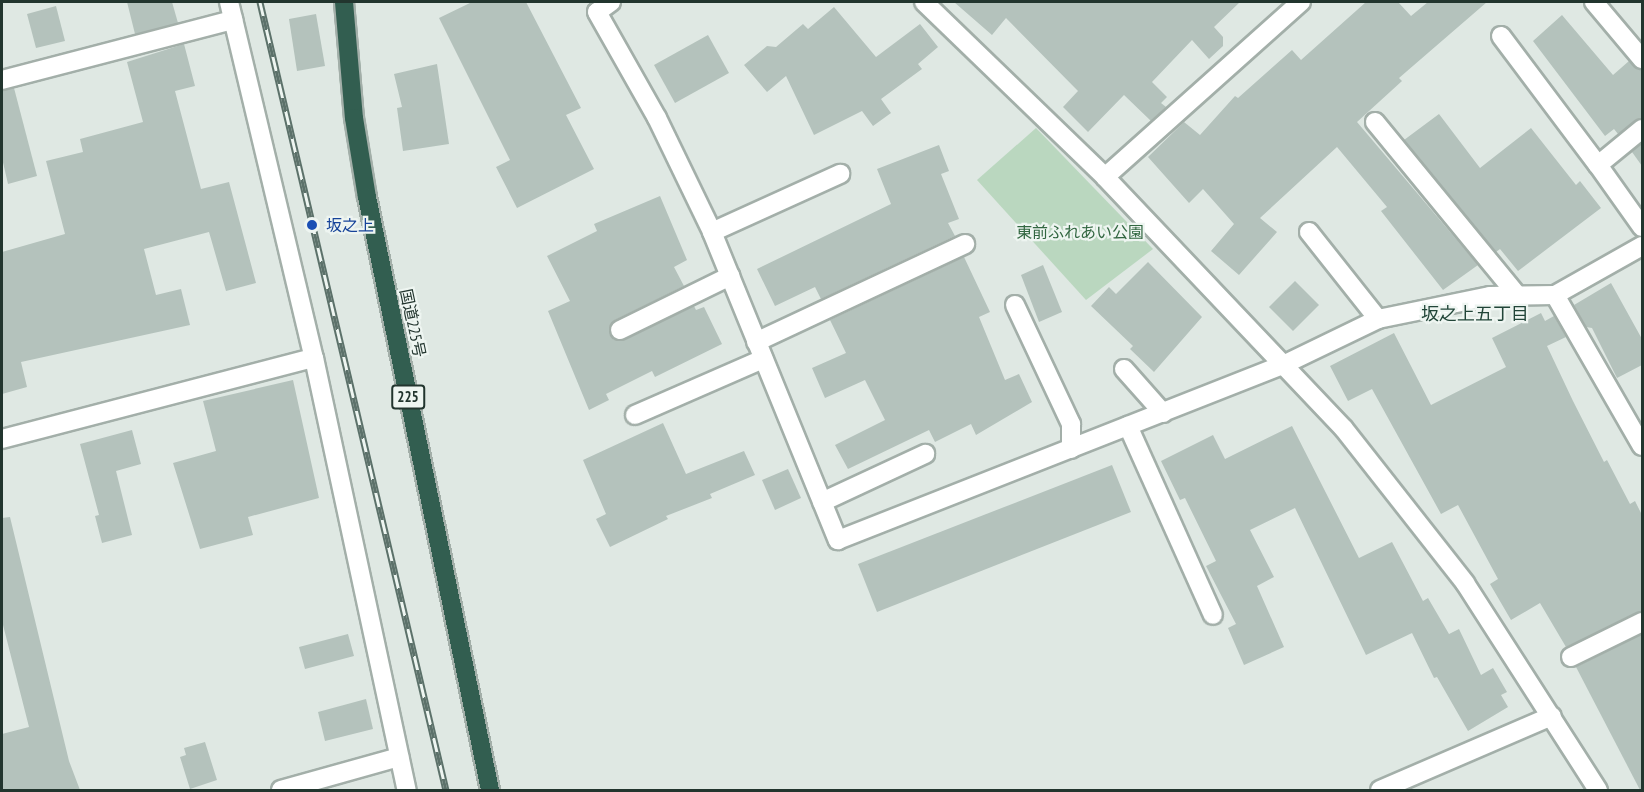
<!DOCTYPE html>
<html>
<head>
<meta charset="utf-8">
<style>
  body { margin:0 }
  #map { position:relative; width:1644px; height:792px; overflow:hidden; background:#dfe8e3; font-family:"PT Sans Narrow","Noto Sans JP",sans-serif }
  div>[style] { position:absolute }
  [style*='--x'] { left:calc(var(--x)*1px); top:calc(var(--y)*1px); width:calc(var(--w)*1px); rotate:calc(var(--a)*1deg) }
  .green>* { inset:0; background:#bad7bf }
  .building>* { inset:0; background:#b4c2bc }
  .roads { filter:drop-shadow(2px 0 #a3afa9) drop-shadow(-2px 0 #a3afa9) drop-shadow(0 2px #a3afa9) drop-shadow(0 -2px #a3afa9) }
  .street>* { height:18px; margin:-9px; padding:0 9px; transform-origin:9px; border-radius:9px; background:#fff }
  .highway>* { height:18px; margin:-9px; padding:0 9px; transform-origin:9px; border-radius:9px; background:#325e50 }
  .rail>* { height:7px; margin-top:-3.5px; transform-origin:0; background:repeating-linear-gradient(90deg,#eef5f1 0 14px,#5c716a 0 28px); box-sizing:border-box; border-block:2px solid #5c716a }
  .dots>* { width:16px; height:16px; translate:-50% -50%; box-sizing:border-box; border:3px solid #eef5f1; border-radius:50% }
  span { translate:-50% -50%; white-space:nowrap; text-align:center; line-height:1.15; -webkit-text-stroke:4.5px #eef5f1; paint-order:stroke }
  .shield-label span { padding:2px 4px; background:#eef5f1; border:2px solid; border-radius:4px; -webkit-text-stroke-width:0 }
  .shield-label { font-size:15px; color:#22352e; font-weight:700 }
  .transit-label { font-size:16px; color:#164399 }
  .left { translate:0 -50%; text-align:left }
  .park-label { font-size:16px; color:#326741 }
  .street-label { font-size:16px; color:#22352e }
  .neighbourhood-label { font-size:18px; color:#214538 }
  .frame { position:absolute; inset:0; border:3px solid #22352e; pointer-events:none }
</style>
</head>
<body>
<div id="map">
  <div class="green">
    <div style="clip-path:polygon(1036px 128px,1153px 249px,1086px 300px,977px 180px)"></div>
  </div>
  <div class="building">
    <div style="clip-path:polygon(127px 2px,172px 2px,178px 23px,135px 34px)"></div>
    <div style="clip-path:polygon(472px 2px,526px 2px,581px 108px,566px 115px,594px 169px,517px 208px,496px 167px,510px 160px,439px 18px)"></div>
    <div style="clip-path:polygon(954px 2px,1240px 2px,1214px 27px,1223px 37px,1223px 46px,1209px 59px,1192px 40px,1152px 82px,1167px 97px,1161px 103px,1166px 107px,1151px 121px,1124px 95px,1088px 132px,1063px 107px,1078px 91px,1006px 18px,992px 35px)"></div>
    <div style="clip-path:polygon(1366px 2px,1398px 2px,1411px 16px,1428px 2px,1487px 2px,1399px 78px,1402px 81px,1357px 122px,1478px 265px,1443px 290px,1381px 211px,1387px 207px,1337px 147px,1260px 218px,1277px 232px,1239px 275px,1211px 251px,1234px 224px,1203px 189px,1189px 203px,1148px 157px,1184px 122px,1200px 135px,1235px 96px,1238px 98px,1292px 50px,1301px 60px)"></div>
    <div style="clip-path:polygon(56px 6px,65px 41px,36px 48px,27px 14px)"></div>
    <div style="clip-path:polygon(834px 7px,876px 57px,920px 24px,938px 47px,918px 64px,922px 69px,881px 99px,891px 113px,873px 126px,862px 111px,814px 135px,786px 76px,767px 92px,744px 65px,767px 46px,776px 47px,803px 24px,808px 29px)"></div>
    <div style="clip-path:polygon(316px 14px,325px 66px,297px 71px,289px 19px)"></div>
    <div style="clip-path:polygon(1562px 15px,1613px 75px,1629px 61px,1642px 70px,1642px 118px,1618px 134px,1614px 129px,1605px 136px,1533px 41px)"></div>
    <div style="clip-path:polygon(708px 35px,729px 73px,675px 103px,654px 65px)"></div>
    <div style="clip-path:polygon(184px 44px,195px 86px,175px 91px,201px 189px,229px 182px,256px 283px,226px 291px,209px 232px,144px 249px,156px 295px,181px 289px,190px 325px,21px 362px,27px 387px,2px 394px,2px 252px,65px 234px,46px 161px,83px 152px,80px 139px,143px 122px,127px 62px)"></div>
    <div style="clip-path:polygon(437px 64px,449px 144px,403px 151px,397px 108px,402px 107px,394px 74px)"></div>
    <div style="clip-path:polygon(14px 88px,37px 176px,8px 184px,2px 158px,2px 91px)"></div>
    <div style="clip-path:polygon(1439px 114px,1480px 168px,1531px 128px,1576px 185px,1580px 181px,1601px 208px,1518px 271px,1500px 249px,1496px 252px,1404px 140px)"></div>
    <div style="clip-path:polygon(1642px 143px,1642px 166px,1632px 152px)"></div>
    <div style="clip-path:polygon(939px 145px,949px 171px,941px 174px,959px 219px,948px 223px,955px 236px,821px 299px,815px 287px,775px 306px,757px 269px,891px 204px,877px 169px)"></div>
    <div style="clip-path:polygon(660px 196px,687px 260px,674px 267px,684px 286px,615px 320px,610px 334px,614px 340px,624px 340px,694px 306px,696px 310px,704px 307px,722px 344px,655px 377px,652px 371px,606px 394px,609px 400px,589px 410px,548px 311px,570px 301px,547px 256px,597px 231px,594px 224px)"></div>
    <div style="clip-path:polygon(964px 257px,990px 312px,979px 317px,1005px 380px,1019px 374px,1032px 402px,976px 435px,971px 424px,935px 442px,929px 430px,848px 469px,835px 445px,885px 420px,865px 380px,825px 398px,812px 368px,846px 353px,830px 320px)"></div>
    <div style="clip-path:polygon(1148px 262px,1202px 317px,1154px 372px,1130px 349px,1133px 346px,1091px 306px,1109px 287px,1116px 294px)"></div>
    <div style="clip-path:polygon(1043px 265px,1062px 312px,1039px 322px,1021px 275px)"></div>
    <div style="clip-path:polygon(1295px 281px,1319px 305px,1293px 331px,1269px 307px)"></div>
    <div style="clip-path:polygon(1611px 283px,1642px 339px,1642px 365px,1617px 378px,1592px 328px,1586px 327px,1574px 305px)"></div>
    <div style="clip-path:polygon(1541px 313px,1545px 321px,1554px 316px,1566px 337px,1547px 346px,1573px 401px,1604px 462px,1607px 460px,1630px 504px,1635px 501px,1642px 515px,1642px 611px,1566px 647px,1540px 603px,1511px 620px,1490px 584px,1498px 579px,1458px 505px,1441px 514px,1372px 389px,1348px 401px,1330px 366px,1394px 333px,1431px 405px,1506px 367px,1492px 338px)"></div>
    <div style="clip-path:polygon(293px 380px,319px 498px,248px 517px,253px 535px,200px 549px,173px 463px,216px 451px,203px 401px)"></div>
    <div style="clip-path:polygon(663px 423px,686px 474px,744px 451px,755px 475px,710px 494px,712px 498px,666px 516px,668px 519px,610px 547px,596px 519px,606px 514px,583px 460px)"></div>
    <div style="clip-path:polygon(1292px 426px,1359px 558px,1392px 542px,1423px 601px,1428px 598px,1449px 634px,1459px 629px,1481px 675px,1493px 668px,1507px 692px,1501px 695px,1508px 707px,1468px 731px,1437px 677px,1434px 678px,1412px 633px,1366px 655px,1295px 508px,1250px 530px,1274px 577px,1257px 586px,1284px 647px,1244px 665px,1228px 628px,1236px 624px,1206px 566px,1216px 561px,1185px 498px,1180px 500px,1161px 461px,1213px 435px,1225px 459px)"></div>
    <div style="clip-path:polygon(132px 430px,141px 464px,116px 471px,132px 535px,102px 543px,95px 516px,99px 515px,80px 444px)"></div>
    <div style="clip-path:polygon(1112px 465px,1131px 512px,877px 612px,858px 564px)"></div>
    <div style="clip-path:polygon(788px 469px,801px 498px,775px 510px,762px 480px)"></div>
    <div style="clip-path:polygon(10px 517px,69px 761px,80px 790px,2px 790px,2px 734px,29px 727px,2px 621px,2px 518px)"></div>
    <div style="clip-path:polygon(348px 634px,354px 656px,305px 669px,299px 647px)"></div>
    <div style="clip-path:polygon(1642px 634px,1642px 790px,1640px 790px,1576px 667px)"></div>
    <div style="clip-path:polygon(366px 699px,373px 729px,325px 741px,318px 712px)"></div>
    <div style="clip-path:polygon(205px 742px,217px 780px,190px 789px,180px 757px,186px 755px,184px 748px)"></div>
  </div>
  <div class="roads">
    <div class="street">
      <div style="--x:229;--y:2;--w:366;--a:76.6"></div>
      <div style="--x:314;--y:358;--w:442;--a:77.9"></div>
      <div style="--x:611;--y:2;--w:17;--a:144"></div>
      <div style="--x:597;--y:12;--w:122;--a:60.5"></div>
      <div style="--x:657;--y:118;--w:127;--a:64.2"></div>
      <div style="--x:712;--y:232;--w:333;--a:67.8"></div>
      <div style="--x:838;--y:540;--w:478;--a:-21.5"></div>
      <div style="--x:1283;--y:365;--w:106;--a:-25.8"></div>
      <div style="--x:1378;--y:319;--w:114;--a:-11.6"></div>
      <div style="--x:1490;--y:296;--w:65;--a:-0.9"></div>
      <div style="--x:1555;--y:295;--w:100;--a:-29.4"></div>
      <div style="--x:924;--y:2;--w:252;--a:44"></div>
      <div style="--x:1105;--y:177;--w:347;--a:46.5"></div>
      <div style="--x:1344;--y:429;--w:196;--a:51.8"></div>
      <div style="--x:1465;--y:583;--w:246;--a:57.3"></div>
      <div style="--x:1594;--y:2;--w:75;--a:49.9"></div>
      <div style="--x:1501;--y:36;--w:161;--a:53.1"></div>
      <div style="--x:2;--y:80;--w:239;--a:-14.6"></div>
      <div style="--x:1375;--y:122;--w:224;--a:50.6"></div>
      <div style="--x:1642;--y:129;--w:57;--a:140.7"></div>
      <div style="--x:1598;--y:165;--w:76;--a:54.6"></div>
      <div style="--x:1105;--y:177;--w:263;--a:-41.8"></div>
      <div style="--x:712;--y:232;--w:141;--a:-24.4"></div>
      <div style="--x:1309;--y:232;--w:111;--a:51.6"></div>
      <div style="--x:1555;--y:295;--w:174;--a:60.1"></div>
      <div style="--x:1015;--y:305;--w:132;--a:64.8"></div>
      <div style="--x:1071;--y:424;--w:25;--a:90"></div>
      <div style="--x:620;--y:330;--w:123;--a:-26.1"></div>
      <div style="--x:756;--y:342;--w:231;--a:-25.1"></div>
      <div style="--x:1124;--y:369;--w:59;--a:48.4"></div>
      <div style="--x:635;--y:415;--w:140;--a:-23.6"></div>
      <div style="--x:1128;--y:426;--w:207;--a:65.8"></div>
      <div style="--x:2;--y:439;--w:322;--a:-14.6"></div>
      <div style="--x:822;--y:502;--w:114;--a:-25"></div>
      <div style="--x:1571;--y:657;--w:79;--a:-26.2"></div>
      <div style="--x:281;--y:790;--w:123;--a:-15.6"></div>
      <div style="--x:1380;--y:790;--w:187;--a:-23.3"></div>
    </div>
    <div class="highway">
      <div style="--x:344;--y:2;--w:116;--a:85.1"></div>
      <div style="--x:354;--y:118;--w:80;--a:80.7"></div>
      <div style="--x:367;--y:197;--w:606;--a:78.28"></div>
    </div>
  </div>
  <div class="rail">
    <div style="--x:260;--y:2;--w:810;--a:76.72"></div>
  </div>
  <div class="dots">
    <div style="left:312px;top:225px;background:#1a4fb4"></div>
  </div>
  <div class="shield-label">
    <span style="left:408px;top:397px">225</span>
  </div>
  <div class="transit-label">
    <span class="left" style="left:326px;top:225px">坂之上</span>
  </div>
  <div class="park-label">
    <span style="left:1080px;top:232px">東前ふれあい公園</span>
  </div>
  <div class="street-label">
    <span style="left:413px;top:323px;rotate:78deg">国道225号</span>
  </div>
  <div class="neighbourhood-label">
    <span style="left:1475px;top:314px">坂之上五丁目</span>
  </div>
  <div class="frame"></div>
</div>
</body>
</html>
